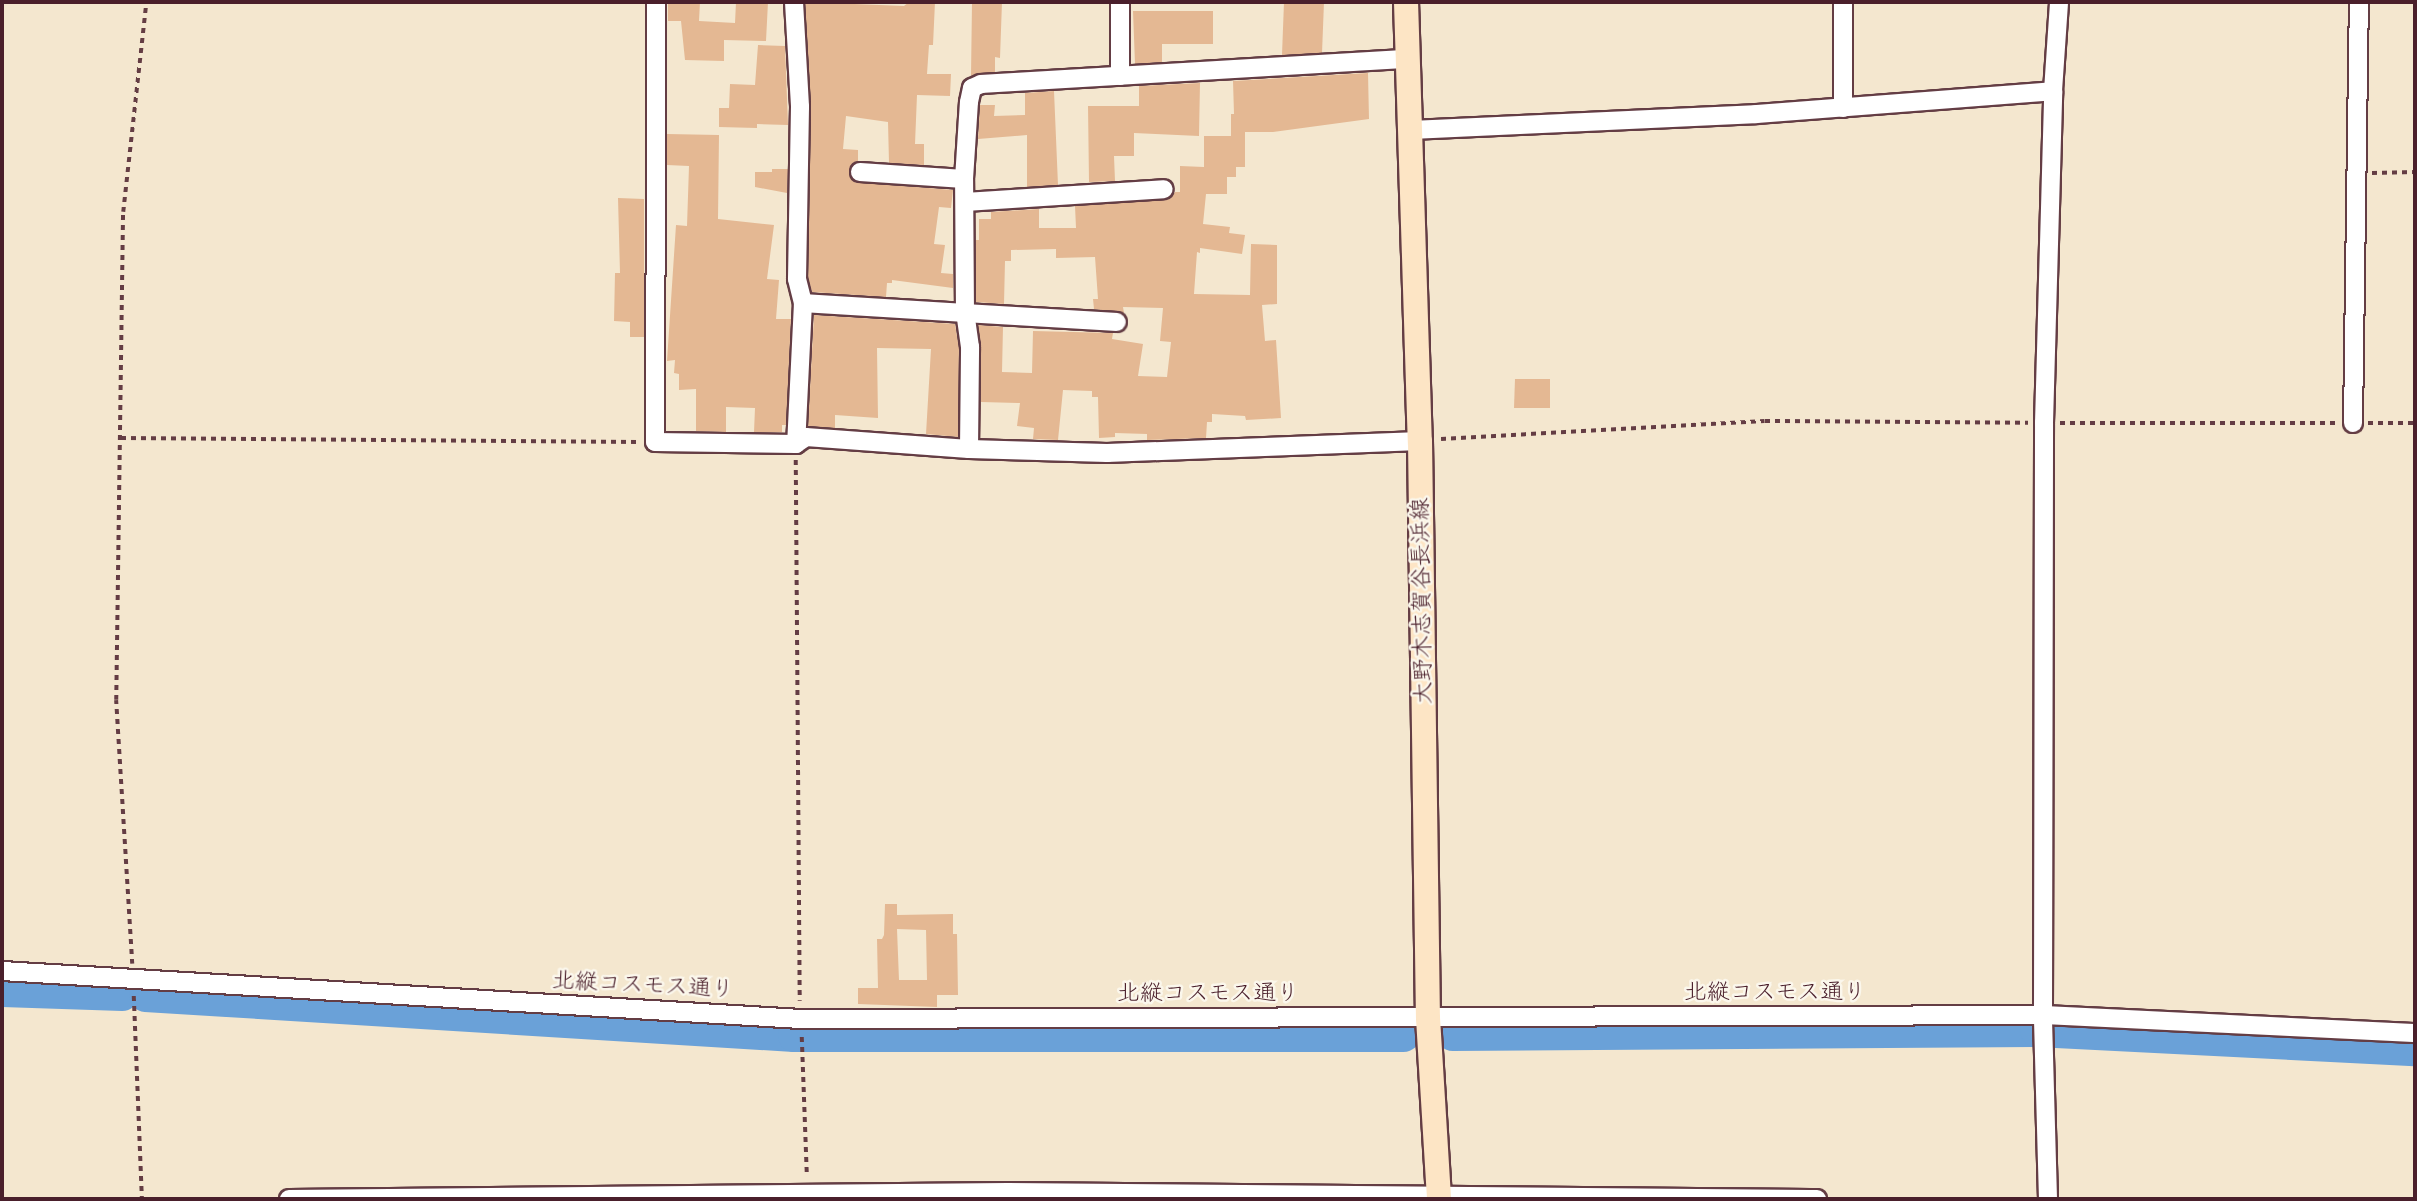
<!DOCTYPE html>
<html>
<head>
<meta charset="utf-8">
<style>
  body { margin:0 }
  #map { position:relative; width:2417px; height:1201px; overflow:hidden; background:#f4e7cf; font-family:"Architects Daughter","Klee One",sans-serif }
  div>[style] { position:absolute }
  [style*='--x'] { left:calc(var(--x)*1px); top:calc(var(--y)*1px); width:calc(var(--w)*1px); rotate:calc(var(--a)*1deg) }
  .river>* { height:33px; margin:-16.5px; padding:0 16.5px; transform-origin:16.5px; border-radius:16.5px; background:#6aa1d8 }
  .building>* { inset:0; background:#e4b893 }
  .path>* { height:3.5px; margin-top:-1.75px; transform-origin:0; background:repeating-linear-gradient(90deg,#643d44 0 5px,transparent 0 10px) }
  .roads { filter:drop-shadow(2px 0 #643d44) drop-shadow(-2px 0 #643d44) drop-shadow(0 2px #643d44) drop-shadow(0 -2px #643d44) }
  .street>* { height:18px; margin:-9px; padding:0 9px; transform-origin:9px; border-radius:9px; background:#fff }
  .secondary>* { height:24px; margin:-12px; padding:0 12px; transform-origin:12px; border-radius:12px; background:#fde5c5 }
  span { translate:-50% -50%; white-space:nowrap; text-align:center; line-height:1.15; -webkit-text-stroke:5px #fbf7ec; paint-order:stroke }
  .street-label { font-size:23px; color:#4a1f2b }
  .frame { position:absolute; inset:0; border:4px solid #4a1f2b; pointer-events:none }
</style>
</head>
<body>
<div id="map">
  <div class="river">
    <div style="--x:2;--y:990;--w:120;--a:1.9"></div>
    <div style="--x:145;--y:995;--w:650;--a:3.53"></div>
    <div style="--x:794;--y:1035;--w:609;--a:0"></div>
    <div style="--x:1452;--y:1034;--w:584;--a:-0.39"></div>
    <div style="--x:2036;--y:1030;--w:379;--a:2.9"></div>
  </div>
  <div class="building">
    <div style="clip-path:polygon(668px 2px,700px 2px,699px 21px,735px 23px,736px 2px,768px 2px,766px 41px,724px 40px,724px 61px,685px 60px,681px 21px,668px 21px)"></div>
    <div style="clip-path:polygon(805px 2px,904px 6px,909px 2px,935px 2px,933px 45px,929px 45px,927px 74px,951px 74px,950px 96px,917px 95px,915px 144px,924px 144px,924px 165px,889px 163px,888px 122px,846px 116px,843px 149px,858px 150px,858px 161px,849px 171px,854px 182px,953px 190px,951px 208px,939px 207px,934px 244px,945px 245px,941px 273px,953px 274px,953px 288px,892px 280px,892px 283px,887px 283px,886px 297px,812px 292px,808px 278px,811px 107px)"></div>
    <div style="clip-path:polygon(972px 2px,1002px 2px,1000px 58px,995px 57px,995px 72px,971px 76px)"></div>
    <div style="clip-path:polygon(1284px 2px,1324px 2px,1322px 53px,1282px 55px)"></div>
    <div style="clip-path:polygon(1133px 11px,1213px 11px,1213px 44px,1162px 44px,1162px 62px,1135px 64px)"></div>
    <div style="clip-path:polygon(758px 45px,785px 46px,788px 125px,757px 124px,757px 128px,719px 127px,719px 108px,729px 108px,730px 84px,755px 85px)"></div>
    <div style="clip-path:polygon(1368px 73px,1369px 119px,1273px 132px,1245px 132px,1245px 167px,1236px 167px,1236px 177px,1227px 177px,1227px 194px,1206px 194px,1203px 224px,1230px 227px,1229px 233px,1245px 235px,1242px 254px,1200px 248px,1200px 253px,1197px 252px,1194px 294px,1250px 295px,1251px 244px,1277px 245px,1277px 304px,1262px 305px,1265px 341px,1276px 340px,1281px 418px,1246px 420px,1245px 416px,1212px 414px,1212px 422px,1207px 422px,1206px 438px,1147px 440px,1147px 434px,1115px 433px,1115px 437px,1099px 438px,1098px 397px,1092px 397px,1092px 391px,1063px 390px,1058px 440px,1033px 439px,1034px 428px,1017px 426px,1020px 403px,981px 402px,978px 325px,1003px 327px,1002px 372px,1032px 373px,1033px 331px,1113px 333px,1112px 339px,1143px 344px,1138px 376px,1167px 377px,1171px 342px,1160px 341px,1163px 308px,1123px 307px,1124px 313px,1094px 309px,1093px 299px,1098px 299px,1095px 257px,1056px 258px,1056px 249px,1011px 250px,1011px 261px,1005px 261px,1004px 304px,976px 302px,976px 240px,979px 240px,979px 219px,991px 219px,991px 212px,1039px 209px,1039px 228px,1076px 228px,1075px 206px,1170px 199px,1175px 192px,1180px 192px,1180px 166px,1204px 167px,1204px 136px,1231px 136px,1231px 114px,1234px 114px,1233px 81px)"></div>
    <div style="clip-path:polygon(1200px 83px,1199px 136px,1134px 133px,1134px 156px,1114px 156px,1115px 181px,1089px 182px,1088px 106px,1139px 106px,1139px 86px)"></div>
    <div style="clip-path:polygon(1054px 91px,1058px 185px,1027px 187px,1027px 135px,978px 139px,980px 105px,995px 105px,994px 116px,1025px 115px,1025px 93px)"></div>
    <div style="clip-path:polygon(667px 134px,719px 135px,718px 219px,774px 225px,767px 279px,779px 280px,776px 319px,791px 319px,786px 425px,782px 425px,782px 432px,754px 432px,755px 408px,726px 407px,726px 432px,696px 431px,696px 389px,679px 390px,679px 374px,674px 373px,675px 360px,667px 361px,676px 225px,687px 226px,689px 166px,667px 165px)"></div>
    <div style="clip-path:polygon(772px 169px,788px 169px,787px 193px,755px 187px,755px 172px,772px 172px)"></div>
    <div style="clip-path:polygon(618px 198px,644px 199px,644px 337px,630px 337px,630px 322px,614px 321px,615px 273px,620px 273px)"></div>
    <div style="clip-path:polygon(814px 315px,955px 324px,959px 348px,958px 437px,926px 434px,931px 349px,877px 348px,878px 418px,835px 415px,835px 428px,808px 426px)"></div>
    <div style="clip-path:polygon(1515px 379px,1550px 379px,1550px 408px,1514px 408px)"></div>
    <div style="clip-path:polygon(evenodd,885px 904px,897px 904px,897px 915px,953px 914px,953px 934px,957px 934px,958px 995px,937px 995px,937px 1007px,858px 1004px,858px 988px,878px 988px,877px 939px,882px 939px,884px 935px,885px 904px,897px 929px,926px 930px,927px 980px,899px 980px,897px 929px)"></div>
  </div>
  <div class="path">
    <div style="--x:2372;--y:173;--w:43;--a:-1.3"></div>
    <div style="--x:2060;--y:423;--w:276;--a:0"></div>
    <div style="--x:2368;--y:423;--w:47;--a:0"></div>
    <div style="--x:121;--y:438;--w:518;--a:0.44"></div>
    <div style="--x:1441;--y:439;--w:324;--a:-3.2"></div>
    <div style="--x:1765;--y:421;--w:263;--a:0.4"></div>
    <div style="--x:796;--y:460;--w:541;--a:89.58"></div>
    <div style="--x:132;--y:964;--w:264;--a:-93.5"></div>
    <div style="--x:116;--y:700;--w:488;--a:-89.2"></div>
    <div style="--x:123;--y:212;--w:211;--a:-83.7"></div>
    <div style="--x:134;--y:996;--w:203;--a:87.7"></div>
    <div style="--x:802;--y:1037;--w:139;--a:87.9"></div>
  </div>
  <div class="roads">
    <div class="street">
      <div style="--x:656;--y:2;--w:440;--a:90.1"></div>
      <div style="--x:655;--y:442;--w:141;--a:0.8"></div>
      <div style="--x:796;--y:444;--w:12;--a:-35"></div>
      <div style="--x:806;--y:437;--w:163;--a:4.2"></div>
      <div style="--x:969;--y:449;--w:138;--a:1.7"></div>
      <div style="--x:1107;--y:453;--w:313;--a:-2.2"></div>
      <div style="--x:794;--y:2;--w:105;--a:86.7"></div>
      <div style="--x:800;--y:107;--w:172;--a:91"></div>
      <div style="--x:797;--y:279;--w:25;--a:76"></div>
      <div style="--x:803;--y:303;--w:141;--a:92.8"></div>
      <div style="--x:1120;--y:2;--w:74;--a:90"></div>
      <div style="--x:1843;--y:2;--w:106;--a:90"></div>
      <div style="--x:1409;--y:130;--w:347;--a:-2.6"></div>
      <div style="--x:1756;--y:114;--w:298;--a:-4.4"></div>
      <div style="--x:860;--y:172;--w:104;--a:3.9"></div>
      <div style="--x:965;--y:202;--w:199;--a:-3.7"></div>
      <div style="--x:803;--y:303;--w:162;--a:3.5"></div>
      <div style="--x:965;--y:313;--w:134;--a:-90.4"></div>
      <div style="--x:964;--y:179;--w:77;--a:-86.3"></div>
      <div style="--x:969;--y:102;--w:14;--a:-78"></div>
      <div style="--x:972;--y:88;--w:10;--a:-24"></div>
      <div style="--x:981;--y:84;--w:427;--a:-3.4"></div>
      <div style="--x:2353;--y:423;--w:421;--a:-89.2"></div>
      <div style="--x:969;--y:449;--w:102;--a:-89.4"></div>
      <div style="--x:970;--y:347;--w:34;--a:-98"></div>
      <div style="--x:965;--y:313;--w:152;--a:3.4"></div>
      <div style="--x:2;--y:971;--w:800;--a:3.44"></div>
      <div style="--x:801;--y:1019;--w:1242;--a:-0.18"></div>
      <div style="--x:2043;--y:1015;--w:372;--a:2.8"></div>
      <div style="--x:289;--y:1199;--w:719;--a:-0.56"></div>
      <div style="--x:1008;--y:1192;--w:809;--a:0.5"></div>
      <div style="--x:2048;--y:1199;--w:184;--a:-91.6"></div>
      <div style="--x:2043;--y:1015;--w:592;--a:-89.9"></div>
      <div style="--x:2044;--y:423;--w:332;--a:-88.4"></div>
      <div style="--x:2053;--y:91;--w:89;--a:-86.1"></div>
    </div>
    <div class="secondary">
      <div style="--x:1406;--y:2;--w:439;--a:88.2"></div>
      <div style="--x:1420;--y:441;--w:577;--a:89.21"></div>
      <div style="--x:1428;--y:1018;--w:181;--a:86.5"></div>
    </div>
  </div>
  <div class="street-label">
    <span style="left:1422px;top:601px;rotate:-91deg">大野木志賀谷長浜線</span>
    <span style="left:643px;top:985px;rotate:3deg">北縦コスモス通り</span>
    <span style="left:1775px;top:992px">北縦コスモス通り</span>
    <span style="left:1208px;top:993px">北縦コスモス通り</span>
  </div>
  <div class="frame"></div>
</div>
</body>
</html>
